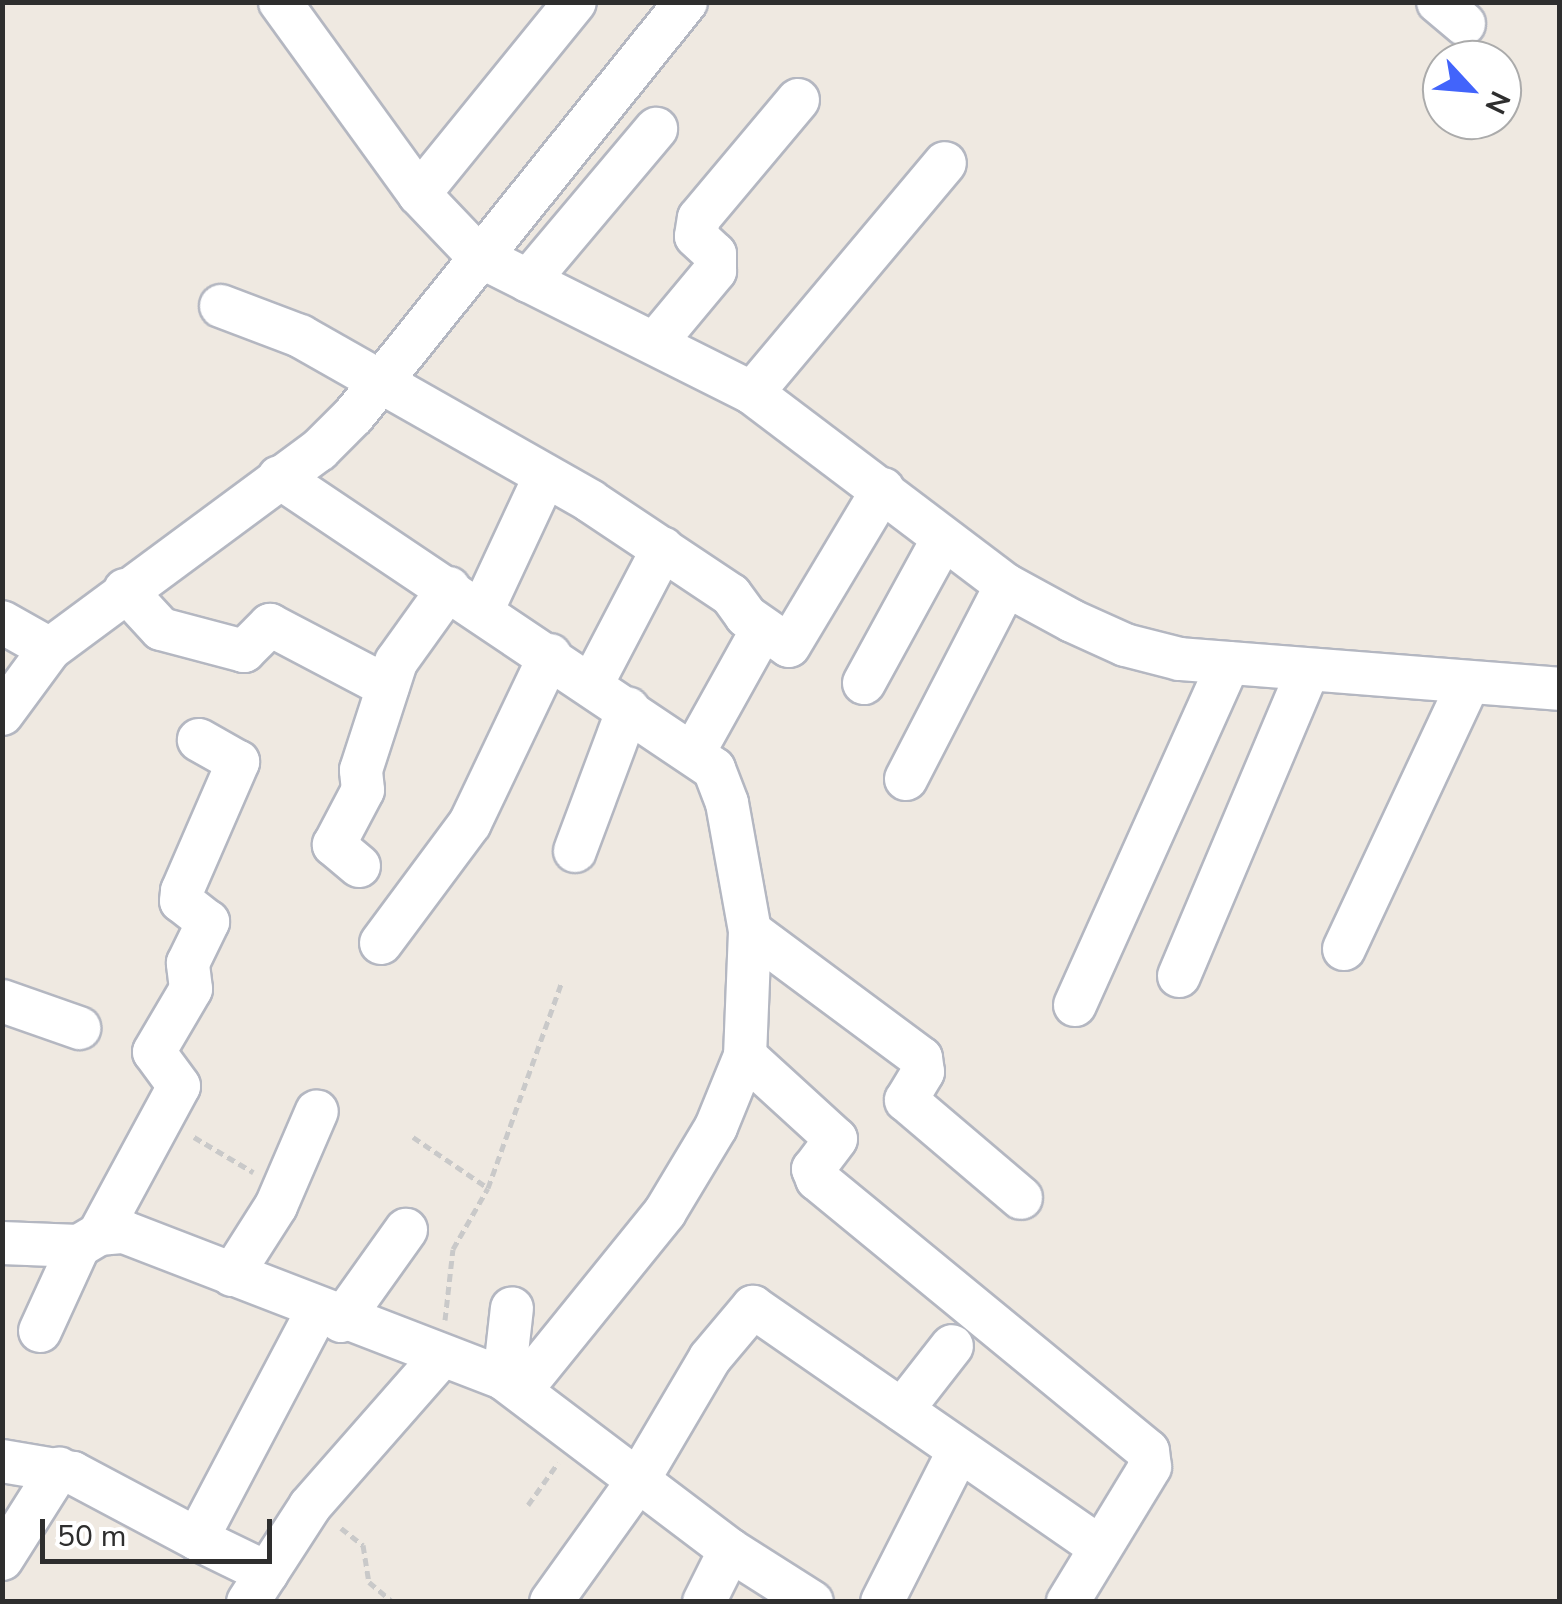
<!DOCTYPE html>
<html>
<head>
<meta charset="utf-8">
<style>
  body { margin:0 }
  #map { position:relative; width:1562px; height:1604px; overflow:hidden; background:#efe9e1; font-family:"Nunito Sans",sans-serif }
  div>[style] { position:absolute }
  [style*='--x'] { left:calc(var(--x)*1px); top:calc(var(--y)*1px); width:calc(var(--w)*1px); rotate:calc(var(--a)*1deg) }
  .path>* { height:5px; margin-top:-2.5px; transform-origin:0; background:repeating-linear-gradient(90deg,#c9c9c9 0 8px,transparent 0 13px) }
  .roads { filter:drop-shadow(2px 0 #b4b7c1) drop-shadow(-2px 0 #b4b7c1) drop-shadow(0 2px #b4b7c1) drop-shadow(0 -2px #b4b7c1) }
  .minor>* { height:42px; margin:-21px; padding:0 21px; transform-origin:21px; border-radius:21px; background:#fff }
  span { translate:-50% -50%; white-space:nowrap; text-align:center; line-height:1.15; -webkit-text-stroke:9px #fff; paint-order:stroke }
  .frame { position:absolute; inset:0; border:5px solid #2e2e2e; pointer-events:none }
  .north { position:absolute; left:1422px; top:40px; width:100px; height:100px; box-sizing:border-box; background:#fff; border:2px solid #ababab; border-radius:50%; rotate:116deg; font-size:28px; font-weight:700; line-height:40px; text-align:center; color:#2e2e2e }
  .north::after { content:''; display:block; margin:auto; width:35px; height:45px; background:#4264fb; clip-path:polygon(50% 0,100% 100%,50% 72%,0 100%) }
  .scale { position:absolute; left:40px; top:1519px; width:232px; height:45px; box-sizing:border-box; border:5px solid #2e2e2e; border-top:0; padding-left:12px; font-size:30px; line-height:35px; white-space:nowrap; color:#2e2e2e; -webkit-text-stroke:8px #fff; paint-order:stroke }
</style>
</head>
<body>
<div id="map">
  <div class="path">
    <div style="--x:194;--y:1137;--w:69;--a:30.7"></div>
    <div style="--x:413;--y:1137;--w:91;--a:34.2"></div>
    <div style="--x:445;--y:1320;--w:71;--a:-83.6"></div>
    <div style="--x:453;--y:1249;--w:70;--a:-60.2"></div>
    <div style="--x:488;--y:1188;--w:220;--a:-70.3"></div>
    <div style="--x:528;--y:1505;--w:52;--a:-54.5"></div>
    <div style="--x:341;--y:1528;--w:28;--a:38"></div>
    <div style="--x:363;--y:1545;--w:37;--a:81"></div>
    <div style="--x:369;--y:1582;--w:31;--a:40"></div>
  </div>
  <div class="roads">
    <div class="minor">
      <div style="--x:280;--y:2;--w:237;--a:54.1"></div>
      <div style="--x:419;--y:194;--w:84;--a:46.4"></div>
      <div style="--x:477;--y:255;--w:308;--a:26.6"></div>
      <div style="--x:752;--y:393;--w:318;--a:37.1"></div>
      <div style="--x:1006;--y:585;--w:75;--a:28.6"></div>
      <div style="--x:1072;--y:621;--w:58;--a:24.4"></div>
      <div style="--x:1125;--y:645;--w:57;--a:14.3"></div>
      <div style="--x:1180;--y:659;--w:381;--a:4.5"></div>
      <div style="--x:1438;--y:2;--w:34;--a:40"></div>
      <div style="--x:419;--y:194;--w:247;--a:-50.9"></div>
      <div style="--x:528;--y:281;--w:199;--a:-49.9"></div>
      <div style="--x:221;--y:306;--w:85;--a:20.8"></div>
      <div style="--x:300;--y:336;--w:334;--a:29.6"></div>
      <div style="--x:590;--y:501;--w:169;--a:33.7"></div>
      <div style="--x:731;--y:595;--w:26;--a:54"></div>
      <div style="--x:746;--y:616;--w:52;--a:34.9"></div>
      <div style="--x:789;--y:646;--w:183;--a:-59.1"></div>
      <div style="--x:655;--y:343;--w:94;--a:-50.2"></div>
      <div style="--x:715;--y:271;--w:17;--a:-90"></div>
      <div style="--x:715;--y:254;--w:26;--a:-137"></div>
      <div style="--x:696;--y:236;--w:18;--a:-81"></div>
      <div style="--x:699;--y:218;--w:154;--a:-50"></div>
      <div style="--x:752;--y:393;--w:300;--a:-50"></div>
      <div style="--x:279;--y:477;--w:524;--a:33.87"></div>
      <div style="--x:714;--y:769;--w:36;--a:69"></div>
      <div style="--x:727;--y:803;--w:130;--a:79.8"></div>
      <div style="--x:125;--y:590;--w:53;--a:47.3"></div>
      <div style="--x:161;--y:629;--w:86;--a:14.8"></div>
      <div style="--x:244;--y:651;--w:37;--a:-45"></div>
      <div style="--x:270;--y:625;--w:133;--a:27.7"></div>
      <div style="--x:482;--y:611;--w:147;--a:-65"></div>
      <div style="--x:2;--y:622;--w:55;--a:29.4"></div>
      <div style="--x:864;--y:683;--w:164;--a:-61.3"></div>
      <div style="--x:592;--y:684;--w:153;--a:-62.4"></div>
      <div style="--x:2;--y:714;--w:81;--a:-53.6"></div>
      <div style="--x:50;--y:649;--w:335;--a:-36.5"></div>
      <div style="--x:319;--y:450;--w:49;--a:-45"></div>
      <div style="--x:354;--y:415;--w:530;--a:-51.21"></div>
      <div style="--x:694;--y:752;--w:140;--a:-60.9"></div>
      <div style="--x:906;--y:779;--w:218;--a:-62.7"></div>
      <div style="--x:575;--y:851;--w:152;--a:-69.5"></div>
      <div style="--x:359;--y:866;--w:33;--a:-140"></div>
      <div style="--x:334;--y:845;--w:62;--a:-62.2"></div>
      <div style="--x:363;--y:790;--w:20;--a:-96"></div>
      <div style="--x:361;--y:770;--w:114;--a:-72"></div>
      <div style="--x:396;--y:662;--w:91;--a:-54.4"></div>
      <div style="--x:381;--y:943;--w:149;--a:-53.4"></div>
      <div style="--x:470;--y:823;--w:186;--a:-64.5"></div>
      <div style="--x:1344;--y:949;--w:293;--a:-64.9"></div>
      <div style="--x:1179;--y:976;--w:332;--a:-67.1"></div>
      <div style="--x:2;--y:1001;--w:82;--a:19.3"></div>
      <div style="--x:1075;--y:1005;--w:375;--a:-65.8"></div>
      <div style="--x:745;--y:1056;--w:123;--a:42.4"></div>
      <div style="--x:836;--y:1139;--w:38;--a:127"></div>
      <div style="--x:813;--y:1169;--w:11;--a:68"></div>
      <div style="--x:817;--y:1179;--w:428;--a:39.4"></div>
      <div style="--x:1148;--y:1451;--w:16;--a:83"></div>
      <div style="--x:1150;--y:1467;--w:158;--a:121.3"></div>
      <div style="--x:99;--y:1234;--w:168;--a:-61.6"></div>
      <div style="--x:179;--y:1086;--w:42;--a:-126.3"></div>
      <div style="--x:154;--y:1052;--w:73;--a:-59.6"></div>
      <div style="--x:191;--y:989;--w:26;--a:-97"></div>
      <div style="--x:188;--y:963;--w:46;--a:-64"></div>
      <div style="--x:208;--y:922;--w:34;--a:-142"></div>
      <div style="--x:181;--y:901;--w:10;--a:-84"></div>
      <div style="--x:182;--y:891;--w:141;--a:-66.5"></div>
      <div style="--x:238;--y:762;--w:45;--a:-150.6"></div>
      <div style="--x:2;--y:1243;--w:77;--a:2.2"></div>
      <div style="--x:232;--y:1275;--w:82;--a:-57.5"></div>
      <div style="--x:276;--y:1206;--w:103;--a:-66.7"></div>
      <div style="--x:341;--y:1321;--w:112;--a:-54.5"></div>
      <div style="--x:40;--y:1331;--w:94;--a:-65.4"></div>
      <div style="--x:79;--y:1246;--w:23;--a:-31"></div>
      <div style="--x:99;--y:1234;--w:25;--a:-5"></div>
      <div style="--x:124;--y:1232;--w:407;--a:21.1"></div>
      <div style="--x:504;--y:1379;--w:283;--a:37.1"></div>
      <div style="--x:730;--y:1550;--w:97;--a:32.4"></div>
      <div style="--x:504;--y:1379;--w:71;--a:-83.6"></div>
      <div style="--x:521;--y:1390;--w:229;--a:-51"></div>
      <div style="--x:665;--y:1212;--w:99;--a:-59"></div>
      <div style="--x:716;--y:1127;--w:77;--a:-67.8"></div>
      <div style="--x:745;--y:1056;--w:125;--a:-87.7"></div>
      <div style="--x:750;--y:931;--w:213;--a:36.6"></div>
      <div style="--x:921;--y:1058;--w:14;--a:82"></div>
      <div style="--x:923;--y:1072;--w:33;--a:121"></div>
      <div style="--x:906;--y:1100;--w:151;--a:40.4"></div>
      <div style="--x:902;--y:1410;--w:81;--a:-52"></div>
      <div style="--x:2;--y:1461;--w:72;--a:9.6"></div>
      <div style="--x:73;--y:1473;--w:140;--a:28"></div>
      <div style="--x:2;--y:1559;--w:107;--a:-57.7"></div>
      <div style="--x:267;--y:1573;--w:78;--a:-154.1"></div>
      <div style="--x:197;--y:1539;--w:258;--a:-62.2"></div>
      <div style="--x:248;--y:1602;--w:114;--a:-57.1"></div>
      <div style="--x:310;--y:1506;--w:197;--a:-48.7"></div>
      <div style="--x:551;--y:1602;--w:148;--a:-54.4"></div>
      <div style="--x:637;--y:1482;--w:144;--a:-59.5"></div>
      <div style="--x:710;--y:1358;--w:67;--a:-49.9"></div>
      <div style="--x:753;--y:1307;--w:422;--a:34.7"></div>
      <div style="--x:704;--y:1602;--w:58;--a:-63.4"></div>
      <div style="--x:882;--y:1602;--w:168;--a:-63.1"></div>
    </div>
  </div>
  <div class="frame"></div>
  <div class="north">N</div>
  <div class="scale">50 m</div>
</div>
</body>
</html>
